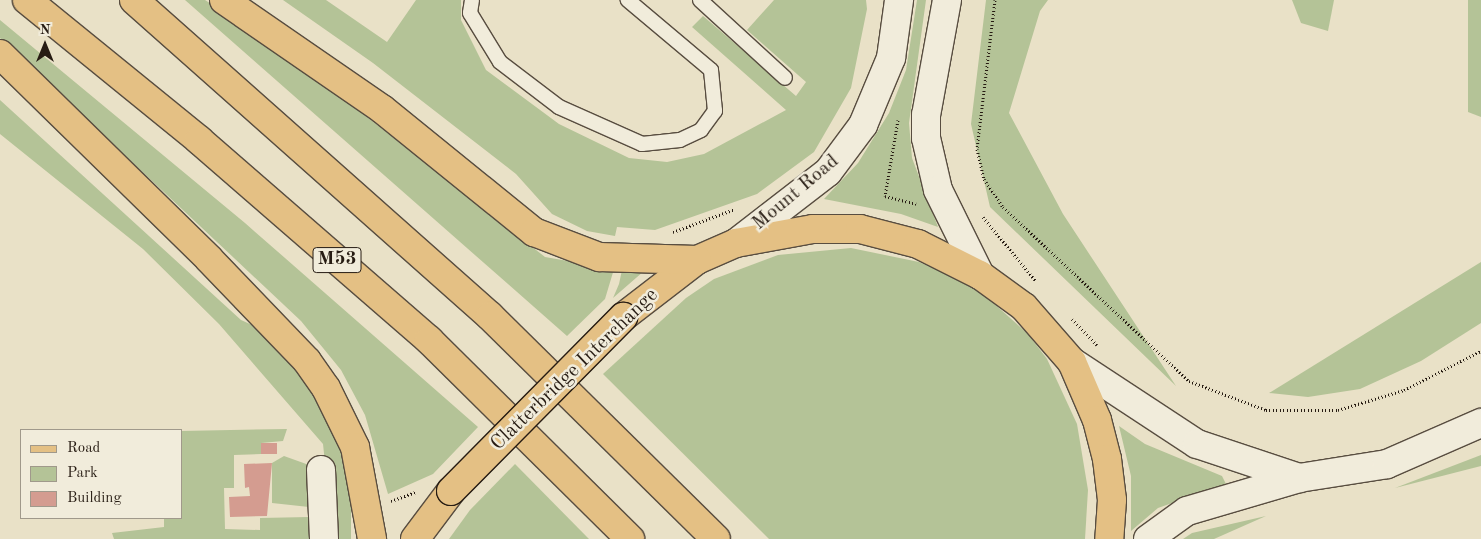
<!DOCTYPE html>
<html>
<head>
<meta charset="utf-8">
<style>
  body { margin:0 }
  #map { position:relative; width:1481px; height:539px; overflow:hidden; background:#e9e1c7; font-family:"Old Standard TT",serif }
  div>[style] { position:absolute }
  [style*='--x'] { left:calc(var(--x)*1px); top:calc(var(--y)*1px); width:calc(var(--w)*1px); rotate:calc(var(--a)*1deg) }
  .green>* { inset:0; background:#b4c397 }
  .building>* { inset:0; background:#d49c90 }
  .path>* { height:3px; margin-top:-1.5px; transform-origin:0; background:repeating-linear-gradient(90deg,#271c13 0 1px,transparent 0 3.5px) }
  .roads { filter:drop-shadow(1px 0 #584d40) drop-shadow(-1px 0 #584d40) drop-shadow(0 1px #584d40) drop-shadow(0 -1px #584d40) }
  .service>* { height:14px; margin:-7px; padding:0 7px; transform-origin:7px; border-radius:7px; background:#f1ecdb }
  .minor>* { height:28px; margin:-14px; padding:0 14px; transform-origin:14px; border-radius:14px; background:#f1ecdb }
  .secondary>* { height:28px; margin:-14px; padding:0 14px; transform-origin:14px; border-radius:14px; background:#f1ecdb }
  .primary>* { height:28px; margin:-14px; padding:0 14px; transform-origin:14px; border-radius:14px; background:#e4c084 }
  .motorway>* { height:28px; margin:-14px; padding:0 14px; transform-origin:14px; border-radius:14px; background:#e4c084 }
  .bridges { filter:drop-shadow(1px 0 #271c13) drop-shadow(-1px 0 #271c13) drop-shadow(0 1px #271c13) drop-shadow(0 -1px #271c13) }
  .primary-bridge>* { height:28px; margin:-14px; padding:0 14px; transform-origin:14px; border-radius:14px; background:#e4c084 }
  span { translate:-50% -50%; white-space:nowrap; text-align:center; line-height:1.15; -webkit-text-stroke:5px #f1ecdb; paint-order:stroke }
  .shield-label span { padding:1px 4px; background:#f1ecdb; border:1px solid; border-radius:4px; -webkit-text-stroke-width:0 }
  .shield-label { font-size:19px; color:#271c13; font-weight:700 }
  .street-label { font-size:20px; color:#271c13 }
  .legend { position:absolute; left:20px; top:429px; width:162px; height:90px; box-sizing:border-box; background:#f1ecdb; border:1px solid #a0998b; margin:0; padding:6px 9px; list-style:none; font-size:15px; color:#271c13 }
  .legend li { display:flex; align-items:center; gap:10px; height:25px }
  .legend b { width:25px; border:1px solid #a0998b }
  .north { position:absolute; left:20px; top:20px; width:50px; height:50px; -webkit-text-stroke:4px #f1ecdb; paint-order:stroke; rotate:0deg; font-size:14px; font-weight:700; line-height:20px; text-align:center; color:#271c13 }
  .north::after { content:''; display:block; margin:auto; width:18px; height:22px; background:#271c13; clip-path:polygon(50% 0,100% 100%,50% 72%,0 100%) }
</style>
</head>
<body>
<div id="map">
  <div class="green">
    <div style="clip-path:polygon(185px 0,205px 0,282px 50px,545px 257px,614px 269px,605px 299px,567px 336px)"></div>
    <div style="clip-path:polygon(283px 0,326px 0,387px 42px,416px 0,461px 0,461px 20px,486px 70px,559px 124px,629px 158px,667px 162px,704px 154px,786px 110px,692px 27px,703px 16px,796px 96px,806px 82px,747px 30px,774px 0,866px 0,867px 9px,851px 88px,814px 152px,757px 194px,655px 230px,617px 227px,615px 236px,587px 231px,552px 214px,516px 174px,373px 63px)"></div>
    <div style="clip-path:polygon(917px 0,926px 0,909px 123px,912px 158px,938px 227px,901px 214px,824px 199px,858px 163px,889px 113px,906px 70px)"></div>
    <div style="clip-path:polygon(986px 0,1048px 0,1040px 11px,1009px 113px,1063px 214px,1176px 386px,990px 207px,971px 124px)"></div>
    <div style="clip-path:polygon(1292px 0,1334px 0,1328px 31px,1301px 23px)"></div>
    <div style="clip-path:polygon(1468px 0,1481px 0,1481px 117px,1468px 112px)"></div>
    <div style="clip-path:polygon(0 20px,245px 223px,478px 427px,433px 474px,388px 494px,365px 415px,341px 370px,301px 321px,0 38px)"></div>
    <div style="clip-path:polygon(0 100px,241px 320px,277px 336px,333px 414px,357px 499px,351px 501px,351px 539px,333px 539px,323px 444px,219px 324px,143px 249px,0 134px)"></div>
    <div style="clip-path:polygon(851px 248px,919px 262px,954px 277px,981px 292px,1028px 334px,1047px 359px,1077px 424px,1088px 490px,1085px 539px,769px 539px,603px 374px,686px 298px,714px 279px,778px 255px)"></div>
    <div style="clip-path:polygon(1481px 262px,1481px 323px,1421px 361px,1360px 389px,1308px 397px,1269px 393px)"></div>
    <div style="clip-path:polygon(622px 270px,644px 271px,613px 298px,619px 284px)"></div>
    <div style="clip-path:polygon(1119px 426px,1145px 444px,1222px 476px,1226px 484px,1158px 508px,1131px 531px,1131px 476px)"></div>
    <div style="clip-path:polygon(287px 429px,283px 441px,261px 443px,261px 454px,234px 455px,234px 488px,224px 488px,225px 529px,260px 530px,260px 518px,309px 517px,310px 539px,114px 539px,112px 533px,164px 527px,164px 518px,181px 518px,181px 431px)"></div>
    <div style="clip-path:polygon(1481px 455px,1481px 466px,1395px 488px)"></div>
    <div style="clip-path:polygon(284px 456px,309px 465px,309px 507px,272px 503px,272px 463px)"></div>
    <div style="clip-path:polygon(515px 464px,589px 539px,449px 539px,470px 510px)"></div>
    <div style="clip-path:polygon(1266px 516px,1214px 539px,1183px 539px,1192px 533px)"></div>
  </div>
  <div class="building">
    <div style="clip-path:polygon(261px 443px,277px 443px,277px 454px,261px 454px)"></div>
    <div style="clip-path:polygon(272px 463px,267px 516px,230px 517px,229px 497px,250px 496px,249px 487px,245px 488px,244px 464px)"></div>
  </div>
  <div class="path">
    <div style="--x:995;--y:0;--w:150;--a:96.9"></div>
    <div style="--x:977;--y:149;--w:31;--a:77"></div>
    <div style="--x:984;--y:179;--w:34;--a:56"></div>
    <div style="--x:1003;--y:207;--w:255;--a:43.1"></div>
    <div style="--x:1189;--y:381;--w:82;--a:20.6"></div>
    <div style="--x:1266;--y:410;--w:72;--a:0"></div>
    <div style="--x:1338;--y:410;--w:69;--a:-16.9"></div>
    <div style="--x:1404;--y:390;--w:86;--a:-26.9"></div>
    <div style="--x:898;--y:120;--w:77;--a:99.7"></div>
    <div style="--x:885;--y:196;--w:32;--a:14"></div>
    <div style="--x:983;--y:217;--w:83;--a:50.4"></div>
    <div style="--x:673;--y:232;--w:66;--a:-20.4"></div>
    <div style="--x:1072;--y:319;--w:36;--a:46"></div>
    <div style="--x:391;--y:501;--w:27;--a:-20"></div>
  </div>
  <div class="roads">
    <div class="service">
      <div style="--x:472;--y:0;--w:13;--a:99"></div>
      <div style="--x:470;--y:13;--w:57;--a:58.5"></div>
      <div style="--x:500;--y:62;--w:74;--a:37.3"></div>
      <div style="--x:559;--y:107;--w:91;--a:24"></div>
      <div style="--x:642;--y:144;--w:38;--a:-6"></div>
      <div style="--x:680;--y:140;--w:23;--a:-25"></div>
      <div style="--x:701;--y:130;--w:24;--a:-54"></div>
      <div style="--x:715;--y:111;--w:41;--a:-95.6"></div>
      <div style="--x:711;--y:70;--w:109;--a:-139.9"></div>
      <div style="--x:700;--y:0;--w:115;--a:42.5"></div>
    </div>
    <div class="minor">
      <div style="--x:321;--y:470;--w:69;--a:87.5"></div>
    </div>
    <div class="secondary">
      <div style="--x:947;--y:0;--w:117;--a:100.3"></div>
      <div style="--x:926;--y:115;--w:23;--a:90"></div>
      <div style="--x:926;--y:138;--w:53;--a:77"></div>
      <div style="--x:938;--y:190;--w:95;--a:63.7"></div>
      <div style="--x:736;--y:243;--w:116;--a:-37.7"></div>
      <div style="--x:828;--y:172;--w:59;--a:-53.3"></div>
      <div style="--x:863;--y:125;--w:73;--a:-67.3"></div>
      <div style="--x:891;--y:58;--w:59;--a:-82.1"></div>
      <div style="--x:1072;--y:362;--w:149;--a:33.3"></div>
      <div style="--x:1197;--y:444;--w:108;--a:18.4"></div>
      <div style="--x:1148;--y:539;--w:48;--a:-35.7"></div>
      <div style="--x:1187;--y:511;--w:117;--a:-16.4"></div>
      <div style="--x:1299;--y:478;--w:89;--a:-9"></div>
      <div style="--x:1387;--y:464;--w:103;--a:-23.6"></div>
    </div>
    <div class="primary">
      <div style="--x:623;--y:317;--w:93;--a:-37.6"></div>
      <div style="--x:697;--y:260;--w:43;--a:-23.6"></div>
      <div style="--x:736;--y:243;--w:78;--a:-10.3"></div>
      <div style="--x:813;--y:229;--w:47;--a:0"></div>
      <div style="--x:860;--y:229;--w:60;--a:14.5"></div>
      <div style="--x:918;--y:244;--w:69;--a:26.6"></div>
      <div style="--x:980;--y:275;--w:54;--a:36"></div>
      <div style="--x:1024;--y:307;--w:73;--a:48.9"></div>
      <div style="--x:1072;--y:362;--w:63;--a:66.7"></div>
      <div style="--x:1097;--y:420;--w:40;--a:75.6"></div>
      <div style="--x:1107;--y:459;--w:41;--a:83"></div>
      <div style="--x:1112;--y:500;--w:39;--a:94"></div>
      <div style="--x:415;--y:539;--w:60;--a:-53.1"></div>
    </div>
    <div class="motorway">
      <div style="--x:27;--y:0;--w:222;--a:39.1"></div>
      <div style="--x:199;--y:140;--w:305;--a:41"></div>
      <div style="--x:429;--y:340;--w:283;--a:44.7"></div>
      <div style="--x:134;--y:0;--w:476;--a:41.6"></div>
      <div style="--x:490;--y:316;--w:317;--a:44.6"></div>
      <div style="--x:224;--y:0;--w:192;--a:34.6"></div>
      <div style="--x:382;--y:109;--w:196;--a:39"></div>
      <div style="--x:534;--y:232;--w:70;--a:21"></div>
      <div style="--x:599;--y:257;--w:98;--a:1.8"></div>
      <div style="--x:0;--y:54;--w:293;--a:44.4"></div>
      <div style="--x:209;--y:259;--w:141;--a:46.1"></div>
      <div style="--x:307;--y:361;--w:33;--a:55"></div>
      <div style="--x:326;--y:388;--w:66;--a:63.8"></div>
      <div style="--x:355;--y:447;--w:94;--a:79.5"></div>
    </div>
  </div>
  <div class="bridges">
    <div class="primary-bridge">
      <div style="--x:451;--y:491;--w:245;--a:-45.3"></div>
    </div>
  </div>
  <div class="shield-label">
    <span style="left:337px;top:260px">M53</span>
  </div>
  <div class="street-label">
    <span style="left:796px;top:193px;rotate:-40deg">Mount Road</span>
    <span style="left:575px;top:370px;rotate:-44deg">Clatterbridge Interchange</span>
  </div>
  <ul class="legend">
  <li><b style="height:6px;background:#e4c084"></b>Road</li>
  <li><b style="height:14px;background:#b4c397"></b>Park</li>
  <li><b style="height:14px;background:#d49c90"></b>Building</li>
  </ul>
  <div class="north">N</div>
</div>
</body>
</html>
